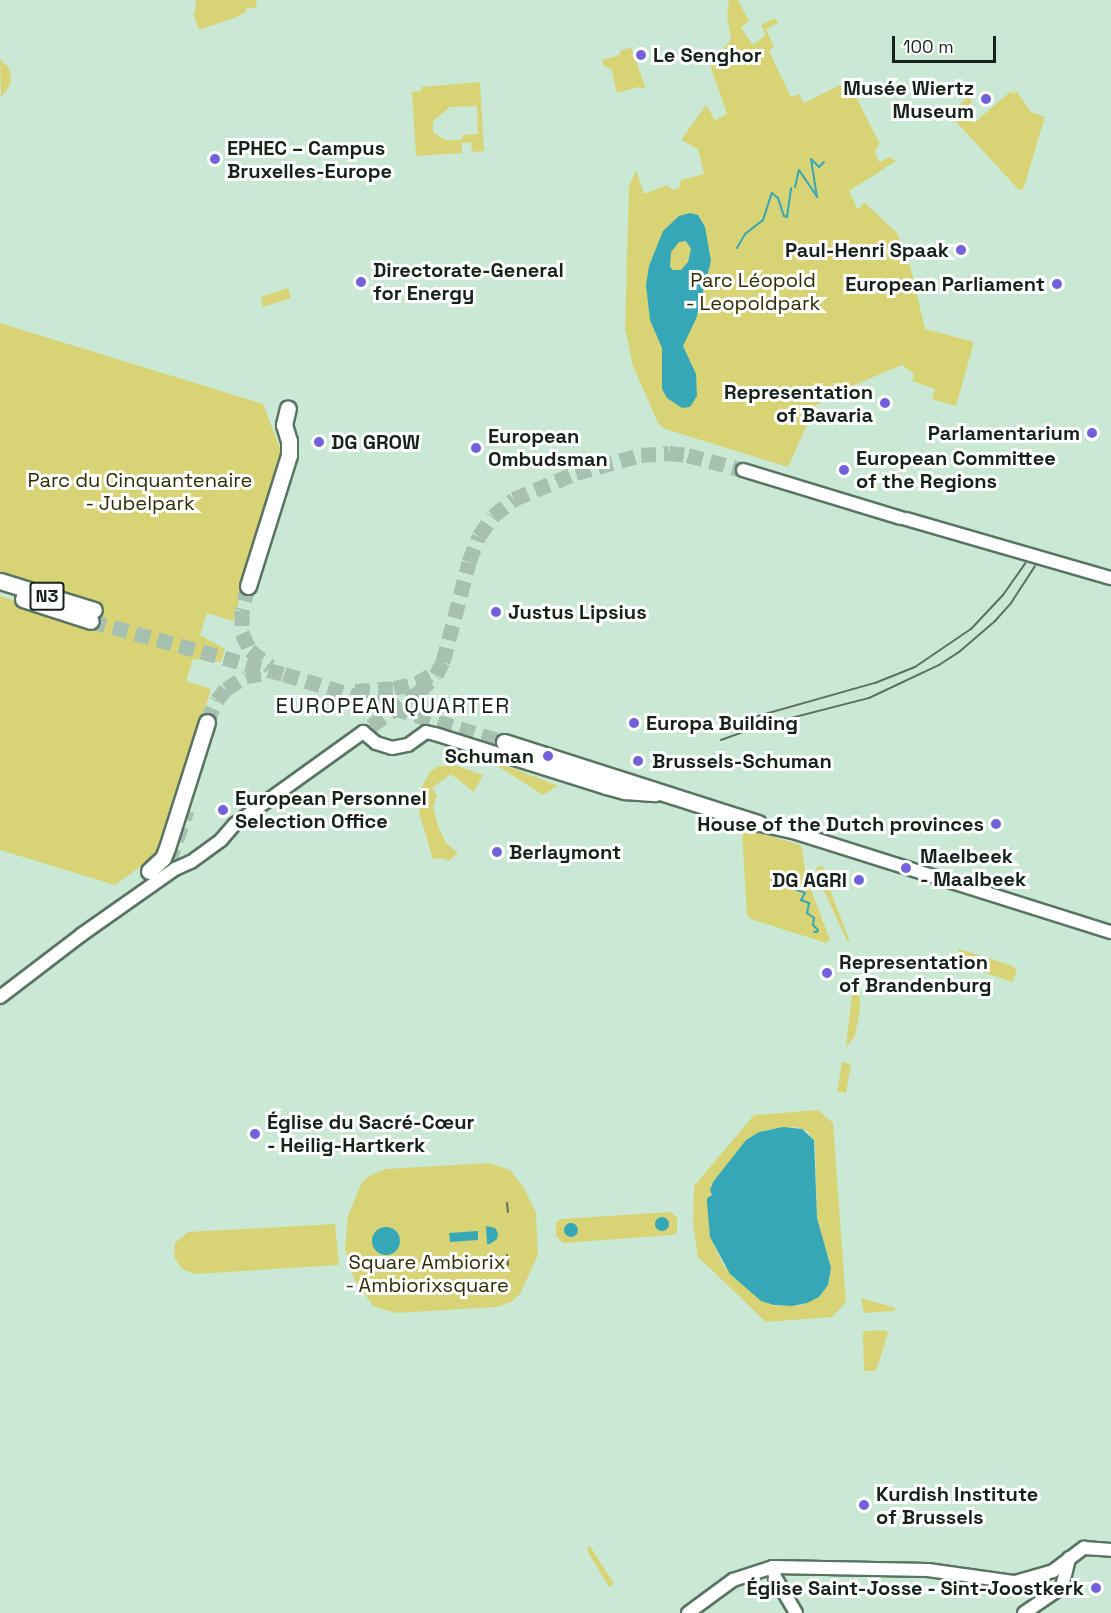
<!DOCTYPE html>
<html>
<head>
<meta charset="utf-8">
<style>
  body { margin:0 }
  #map { position:relative; width:1111px; height:1613px; overflow:hidden; background:#cae9d5; font-family:"Space Grotesk",sans-serif }
  div>[style] { position:absolute }
  [style*='--x'] { left:calc(var(--x)*1px); top:calc(var(--y)*1px); width:calc(var(--w)*1px); rotate:calc(var(--a)*1deg) }
  .green>* { inset:0; background:#d8d476 }
  .water>* { inset:0; background:#35a7b7 }
  .round { border-radius:50% }
  .stream>* { height:2px; margin:-1px; padding:0 1px; transform-origin:1px; border-radius:1px; background:#35a7b7 }
  .highway-tunnel>* { height:15px; margin-top:-7.5px; transform-origin:0; background:repeating-linear-gradient(90deg,#a6c1b0 0 15px,transparent 0 23px) }
  .roads { filter:drop-shadow(2px 0 #597463) drop-shadow(-2px 0 #597463) drop-shadow(0 2px #597463) drop-shadow(0 -2px #597463) }
  .major>* { height:12px; margin:-6px; padding:0 6px; transform-origin:6px; border-radius:6px; background:#fff }
  .highway>* { height:15px; margin:-7.5px; padding:0 7.5px; transform-origin:7.5px; border-radius:7.5px; background:#fff }
  .rail>* { height:2px; margin:-1px; padding:0 1px; transform-origin:1px; border-radius:1px; background:#5c6f63 }
  .dots>* { width:16px; height:16px; translate:-50% -50%; box-sizing:border-box; border:3px solid #fff; border-radius:50% }
  span { translate:-50% -50%; white-space:nowrap; text-align:center; line-height:1.15; -webkit-text-stroke:6px #fff; paint-order:stroke }
  .shield-label span { padding:2px 4px; background:#fff; border:2px solid; border-radius:4px; -webkit-text-stroke-width:0 }
  .shield-label { font-size:18px; color:#17221b; font-weight:700 }
  .poi-label { font-size:20px; color:#17221b; font-weight:700 }
  .left { translate:0 -50%; text-align:left }
  .right { translate:-100% -50%; text-align:right }
  .park-label { font-size:20px; color:#2e2c00 }
  .quarter-label { font-size:22px; color:#17221b; letter-spacing:1.5px }
  .scale { position:absolute; left:892px; top:36px; width:104px; height:27px; box-sizing:border-box; border:3px solid #17221b; border-top:0; padding-left:8px; font-size:18px; line-height:21px; white-space:nowrap; color:#17221b; -webkit-text-stroke:4px #fff; paint-order:stroke }
</style>
</head>
<body>
<div id="map">
  <div class="green">
    <div style="clip-path:polygon(196px 0,245px 0,246px 5px,246px 0,256px 0,257px 8px,246px 8px,246px 12px,234px 18px,199px 30px,193px 13px,195px 12px)"></div>
    <div style="clip-path:polygon(729px 0,738px 0,749px 21px,741px 28px,753px 45px,766px 35px,761px 26px,770px 20px,776px 19px,778px 23px,766px 29px,774px 47px,769px 51px,791px 97px,799px 94px,804px 103px,840px 85px,845px 90px,852px 89px,880px 144px,875px 151px,879px 162px,890px 157px,896px 161px,849px 191px,858px 210px,864px 202px,897px 233px,908px 257px,925px 329px,974px 342px,956px 406px,932px 399px,935px 389px,912px 381px,914px 374px,902px 365px,821px 399px,821px 403px,816px 405px,788px 467px,665px 429px,658px 423px,633px 366px,625px 328px,629px 186px,636px 170px,644px 194px,667px 185px,673px 190px,679px 188px,681px 180px,704px 174px,698px 149px,681px 140px,706px 105px,715px 120px,727px 114px,710px 65px,731px 39px,727px 16px)"></div>
    <div style="clip-path:polygon(631px 47px,646px 89px,639px 87px,617px 93px,611px 68px,604px 67px,602px 60px,620px 55px,620px 51px)"></div>
    <div style="clip-path:polygon(0 59px,9px 68px,11px 77px,10px 85px,1px 98px)"></div>
    <div style="clip-path:polygon(evenodd,480px 82px,484px 151px,472px 152px,471px 142px,462px 143px,462px 153px,416px 156px,412px 92px,421px 91px,421px 87px,480px 82px,477px 106px,478px 134px,463px 135px,461px 140px,445px 140px,433px 132px,433px 121px,450px 107px,477px 106px)"></div>
    <div style="clip-path:polygon(1013px 88px,1014px 88px,1031px 112px,1045px 117px,1023px 190px,1019px 190px,949px 114px,968px 97px,972px 102px,962px 111px,967px 119px,974px 123px,1011px 91px,1015px 94px,1016px 92px)"></div>
    <div style="clip-path:polygon(288px 288px,291px 298px,263px 307px,261px 297px)"></div>
    <div style="clip-path:polygon(0 323px,263px 404px,283px 456px,233px 621px,207px 613px,201px 632px,200px 635px,225px 649px,221px 662px,193px 659px,186px 681px,211px 689px,162px 851px,115px 885px,0 850px,0 596px,89px 624px,0 576px)"></div>
    <div style="clip-path:polygon(500px 764px,515px 769px,558px 786px,543px 795px,499px 767px)"></div>
    <div style="clip-path:polygon(455px 765px,483px 775px,474px 792px,451px 774px,432px 788px,437px 796px,433px 806px,438px 826px,446px 843px,458px 853px,449px 861px,440px 858px,433px 859px,419px 813px,421px 788px,431px 771px,439px 766px)"></div>
    <div style="clip-path:polygon(746px 829px,801px 845px,807px 879px,830px 940px,826px 943px,751px 919px,747px 915px,742px 832px)"></div>
    <div style="clip-path:polygon(823px 866px,827px 882px,850px 942px,847px 941px,821px 884px,816px 867px)"></div>
    <div style="clip-path:polygon(959px 949px,1010px 965px,1017px 969px,1013px 982px,955px 963px)"></div>
    <div style="clip-path:polygon(854px 975px,859px 976px,860px 1010px,855px 1036px,846px 1047px)"></div>
    <div style="clip-path:polygon(842px 1062px,851px 1064px,846px 1093px,837px 1092px)"></div>
    <div style="clip-path:polygon(evenodd,818px 1110px,833px 1123px,846px 1302px,832px 1317px,766px 1322px,698px 1257px,693px 1223px,694px 1186px,754px 1115px,818px 1110px,795px 1127px,807px 1131px,815px 1142px,817px 1218px,831px 1268px,828px 1285px,817px 1298px,802px 1305px,775px 1306px,736px 1280px,724px 1266px,710px 1237px,707px 1198px,712px 1195px,711px 1185px,722px 1170px,767px 1130px,795px 1127px)"></div>
    <div style="clip-path:polygon(evenodd,489px 1163px,510px 1170px,524px 1188px,536px 1213px,538px 1255px,520px 1294px,511px 1302px,497px 1307px,396px 1313px,373px 1306px,354px 1279px,345px 1248px,348px 1216px,361px 1184px,369px 1176px,385px 1169px,489px 1163px,400px 1237px,400px 1244px,395px 1252px,382px 1255px,376px 1251px,400px 1237px)"></div>
    <div style="clip-path:polygon(671px 1212px,677px 1218px,677px 1232px,672px 1235px,563px 1243px,556px 1236px,556px 1223px,561px 1219px)"></div>
    <div style="clip-path:polygon(335px 1224px,339px 1265px,195px 1274px,182px 1269px,174px 1257px,175px 1243px,188px 1232px)"></div>
    <div style="clip-path:polygon(861px 1298px,896px 1308px,894px 1311px,864px 1313px)"></div>
    <div style="clip-path:polygon(885px 1330px,888px 1333px,876px 1371px,864px 1371px,863px 1333px,866px 1331px)"></div>
    <div style="clip-path:polygon(590px 1546px,614px 1584px,609px 1587px,589px 1554px,587px 1548px)"></div>
  </div>
  <div class="water">
    <div style="clip-path:polygon(evenodd,690px 213px,698px 215px,705px 227px,711px 261px,696px 319px,683px 346px,696px 374px,697px 396px,690px 407px,682px 408px,667px 398px,662px 389px,662px 348px,650px 320px,646px 285px,649px 266px,663px 231px,679px 216px,690px 213px,686px 241px,691px 249px,688px 262px,681px 270px,673px 270px,670px 267px,671px 252px,679px 242px,686px 241px)"></div>
    <div style="clip-path:polygon(783px 1127px,802px 1129px,814px 1140px,817px 1218px,831px 1268px,828px 1285px,819px 1297px,807px 1303px,792px 1306px,774px 1305px,761px 1301px,730px 1274px,710px 1237px,707px 1203px,707px 1198px,712px 1195px,710px 1190px,713px 1182px,746px 1140px,759px 1132px)"></div>
    <div class="round" style="left:655px;top:1217px;width:14px;height:14px"></div>
    <div class="round" style="left:564px;top:1223px;width:14px;height:14px"></div>
    <div style="clip-path:polygon(486px 1226px,495px 1228px,498px 1233px,497px 1239px,490px 1244px,487px 1244px)"></div>
    <div class="round" style="left:372px;top:1227px;width:28px;height:28px"></div>
    <div style="clip-path:polygon(478px 1231px,478px 1240px,450px 1242px,449px 1233px)"></div>
  </div>
  <div class="stream">
    <div style="--x:795;--y:187;--w:17;--a:-77"></div>
    <div style="--x:799;--y:170;--w:32;--a:56"></div>
    <div style="--x:817;--y:197;--w:38;--a:-99"></div>
    <div style="--x:811;--y:159;--w:11;--a:45"></div>
    <div style="--x:819;--y:167;--w:7;--a:-45"></div>
    <div style="--x:737;--y:248;--w:16;--a:-60"></div>
    <div style="--x:745;--y:234;--w:23;--a:-38"></div>
    <div style="--x:763;--y:220;--w:28;--a:-72"></div>
    <div style="--x:772;--y:193;--w:8;--a:40"></div>
    <div style="--x:778;--y:198;--w:19;--a:72"></div>
    <div style="--x:784;--y:216;--w:3;--a:18"></div>
    <div style="--x:787;--y:217;--w:29;--a:-82"></div>
    <div style="--x:783;--y:874;--w:17;--a:21"></div>
    <div style="--x:799;--y:880;--w:10;--a:114"></div>
    <div style="--x:795;--y:889;--w:11;--a:22"></div>
    <div style="--x:805;--y:893;--w:8;--a:120"></div>
    <div style="--x:801;--y:900;--w:9;--a:21"></div>
    <div style="--x:809;--y:903;--w:10;--a:101"></div>
    <div style="--x:807;--y:913;--w:9;--a:36"></div>
    <div style="--x:814;--y:918;--w:7;--a:98"></div>
    <div style="--x:813;--y:925;--w:7;--a:45"></div>
    <div style="--x:818;--y:930;--w:2;--a:117"></div>
    <div style="--x:817;--y:932;--w:3;--a:180"></div>
  </div>
  <div class="highway-tunnel">
    <div style="--x:248;--y:586;--w:25;--a:104"></div>
    <div style="--x:242;--y:610;--w:23;--a:90"></div>
    <div style="--x:242;--y:633;--w:19;--a:65"></div>
    <div style="--x:250;--y:650;--w:26;--a:39"></div>
    <div style="--x:91;--y:621;--w:200;--a:15.4"></div>
    <div style="--x:284;--y:674;--w:230;--a:17.2"></div>
    <div style="--x:355;--y:691;--w:39;--a:-4"></div>
    <div style="--x:394;--y:688;--w:24;--a:-12"></div>
    <div style="--x:417;--y:683;--w:16;--a:-30"></div>
    <div style="--x:207;--y:722;--w:24;--a:-66"></div>
    <div style="--x:217;--y:700;--w:14;--a:-51"></div>
    <div style="--x:226;--y:689;--w:24;--a:-33"></div>
    <div style="--x:246;--y:676;--w:22;--a:-8"></div>
    <div style="--x:352;--y:739;--w:82;--a:-35"></div>
    <div style="--x:419;--y:692;--w:24;--a:-45"></div>
    <div style="--x:436;--y:675;--w:15;--a:-62"></div>
    <div style="--x:443;--y:662;--w:103;--a:-75.4"></div>
    <div style="--x:469;--y:562;--w:28;--a:-69"></div>
    <div style="--x:479;--y:536;--w:24;--a:-55"></div>
    <div style="--x:493;--y:516;--w:27;--a:-39"></div>
    <div style="--x:514;--y:499;--w:67;--a:-22.8"></div>
    <div style="--x:576;--y:473;--w:67;--a:-15.5"></div>
    <div style="--x:641;--y:455;--w:28;--a:-4"></div>
    <div style="--x:669;--y:453;--w:19;--a:6"></div>
    <div style="--x:688;--y:455;--w:57;--a:15.3"></div>
    <div style="--x:149;--y:883;--w:29;--a:-46"></div>
    <div style="--x:169;--y:862;--w:55;--a:-70.9"></div>
  </div>
  <div class="roads">
    <div class="major">
      <div style="--x:743;--y:470;--w:165;--a:16.9"></div>
      <div style="--x:906;--y:519;--w:213;--a:16.1"></div>
      <div style="--x:751;--y:823;--w:43;--a:12.1"></div>
      <div style="--x:793;--y:832;--w:333;--a:17.5"></div>
      <div style="--x:0;--y:997;--w:102;--a:-37.4"></div>
      <div style="--x:81;--y:935;--w:115;--a:-35.1"></div>
      <div style="--x:175;--y:869;--w:17;--a:-24"></div>
      <div style="--x:191;--y:862;--w:37;--a:-36"></div>
      <div style="--x:221;--y:840;--w:21;--a:-49"></div>
      <div style="--x:235;--y:824;--w:158;--a:-35.7"></div>
      <div style="--x:363;--y:732;--w:17;--a:40"></div>
      <div style="--x:376;--y:743;--w:17;--a:17"></div>
      <div style="--x:392;--y:748;--w:16;--a:-11"></div>
      <div style="--x:408;--y:745;--w:22;--a:-36"></div>
      <div style="--x:426;--y:732;--w:9;--a:13"></div>
      <div style="--x:435;--y:734;--w:179;--a:17.5"></div>
      <div style="--x:606;--y:788;--w:20;--a:15"></div>
      <div style="--x:625;--y:793;--w:31;--a:4"></div>
      <div style="--x:773;--y:1567;--w:10;--a:79"></div>
      <div style="--x:775;--y:1577;--w:42;--a:59.7"></div>
      <div style="--x:688;--y:1613;--w:56;--a:-36.3"></div>
      <div style="--x:733;--y:1580;--w:42;--a:-18"></div>
      <div style="--x:773;--y:1567;--w:155;--a:1.1"></div>
      <div style="--x:928;--y:1570;--w:88;--a:7.9"></div>
      <div style="--x:1015;--y:1582;--w:40;--a:-16"></div>
      <div style="--x:1053;--y:1571;--w:39;--a:-37"></div>
      <div style="--x:1084;--y:1548;--w:27;--a:4"></div>
      <div style="--x:1024;--y:1613;--w:46;--a:-34.4"></div>
      <div style="--x:1062;--y:1587;--w:30;--a:-76"></div>
    </div>
    <div class="highway">
      <div style="--x:0;--y:581;--w:98;--a:17.1"></div>
      <div style="--x:248;--y:586;--w:137;--a:-72.6"></div>
      <div style="--x:289;--y:455;--w:14;--a:-90"></div>
      <div style="--x:289;--y:441;--w:17;--a:-107"></div>
      <div style="--x:284;--y:425;--w:17;--a:-77"></div>
      <div style="--x:23;--y:599;--w:71;--a:17.9"></div>
      <div style="--x:504;--y:742;--w:267;--a:17.7"></div>
      <div style="--x:149;--y:871;--w:19;--a:-43"></div>
      <div style="--x:163;--y:858;--w:11;--a:-68"></div>
      <div style="--x:167;--y:848;--w:132;--a:-72.4"></div>
    </div>
  </div>
  <div class="rail">
    <div style="--x:719;--y:727;--w:162;--a:-15.8"></div>
    <div style="--x:875;--y:683;--w:43;--a:-21.8"></div>
    <div style="--x:915;--y:667;--w:68;--a:-34.2"></div>
    <div style="--x:971;--y:629;--w:47;--a:-46.7"></div>
    <div style="--x:1003;--y:595;--w:39;--a:-55"></div>
    <div style="--x:721;--y:740;--w:37;--a:-20"></div>
    <div style="--x:756;--y:727;--w:117;--a:-14.4"></div>
    <div style="--x:869;--y:698;--w:77;--a:-25.2"></div>
    <div style="--x:939;--y:665;--w:24;--a:-33"></div>
    <div style="--x:959;--y:652;--w:48;--a:-40.7"></div>
    <div style="--x:995;--y:621;--w:24;--a:-48"></div>
    <div style="--x:1011;--y:603;--w:44;--a:-57"></div>
    <div style="--x:507;--y:1203;--w:9;--a:84"></div>
    <div style="--x:507;--y:1255;--w:10;--a:84"></div>
  </div>
  <div class="dots">
    <div style="left:641px;top:55px;background:#7161db"></div>
    <div style="left:986px;top:99px;background:#7161db"></div>
    <div style="left:215px;top:159px;background:#7161db"></div>
    <div style="left:961px;top:250px;background:#7161db"></div>
    <div style="left:361px;top:282px;background:#7161db"></div>
    <div style="left:1057px;top:284px;background:#7161db"></div>
    <div style="left:885px;top:403px;background:#7161db"></div>
    <div style="left:1092px;top:433px;background:#7161db"></div>
    <div style="left:319px;top:442px;background:#7161db"></div>
    <div style="left:476px;top:448px;background:#7161db"></div>
    <div style="left:844px;top:470px;background:#7161db"></div>
    <div style="left:496px;top:612px;background:#7161db"></div>
    <div style="left:634px;top:723px;background:#7161db"></div>
    <div style="left:548px;top:756px;background:#7161db"></div>
    <div style="left:638px;top:761px;background:#7161db"></div>
    <div style="left:223px;top:810px;background:#7161db"></div>
    <div style="left:996px;top:824px;background:#7161db"></div>
    <div style="left:497px;top:852px;background:#7161db"></div>
    <div style="left:906px;top:868px;background:#7161db"></div>
    <div style="left:859px;top:880px;background:#7161db"></div>
    <div style="left:827px;top:973px;background:#7161db"></div>
    <div style="left:255px;top:1134px;background:#7161db"></div>
    <div style="left:864px;top:1505px;background:#7161db"></div>
    <div style="left:1096px;top:1588px;background:#7161db"></div>
  </div>
  <div class="shield-label">
    <span style="left:47px;top:596px">N3</span>
  </div>
  <div class="poi-label">
    <span class="left" style="left:653px;top:55px">Le Senghor</span>
    <span class="right" style="left:974px;top:100px">Musée Wiertz<br>Museum</span>
    <span class="left" style="left:227px;top:160px">EPHEC – Campus<br>Bruxelles-Europe</span>
    <span class="right" style="left:949px;top:250px">Paul-Henri Spaak</span>
    <span class="left" style="left:373px;top:282px">Directorate-General<br>for Energy</span>
    <span class="right" style="left:1045px;top:284px">European Parliament</span>
    <span class="right" style="left:873px;top:404px">Representation<br>of Bavaria</span>
    <span class="right" style="left:1080px;top:433px">Parlamentarium</span>
    <span class="left" style="left:488px;top:448px">European<br>Ombudsman</span>
    <span class="left" style="left:331px;top:442px">DG GROW</span>
    <span class="left" style="left:856px;top:470px">European Committee<br>of the Regions</span>
    <span class="left" style="left:508px;top:612px">Justus Lipsius</span>
    <span class="left" style="left:646px;top:723px">Europa Building</span>
    <span class="right" style="left:534px;top:756px">Schuman</span>
    <span class="left" style="left:652px;top:761px">Brussels-Schuman</span>
    <span class="left" style="left:235px;top:810px">European Personnel<br>Selection Office</span>
    <span class="right" style="left:984px;top:824px">House of the Dutch provinces</span>
    <span class="left" style="left:509px;top:852px">Berlaymont</span>
    <span class="left" style="left:920px;top:868px">Maelbeek<br>- Maalbeek</span>
    <span class="right" style="left:847px;top:880px">DG AGRI</span>
    <span class="left" style="left:839px;top:974px">Representation<br>of Brandenburg</span>
    <span class="left" style="left:267px;top:1134px">Église du Sacré-Cœur<br>- Heilig-Hartkerk</span>
    <span class="left" style="left:876px;top:1506px">Kurdish Institute<br>of Brussels</span>
    <span class="right" style="left:1084px;top:1588px">Église Saint-Josse - Sint-Joostkerk</span>
  </div>
  <div class="park-label">
    <span style="left:753px;top:292px">Parc Léopold<br>- Leopoldpark</span>
    <span style="left:140px;top:492px">Parc du Cinquantenaire<br>- Jubelpark</span>
    <span style="left:427px;top:1274px">Square Ambiorix<br>- Ambiorixsquare</span>
  </div>
  <div class="quarter-label">
    <span style="left:393px;top:706px">EUROPEAN QUARTER</span>
  </div>
  <div class="scale">100 m</div>
</div>
</body>
</html>
